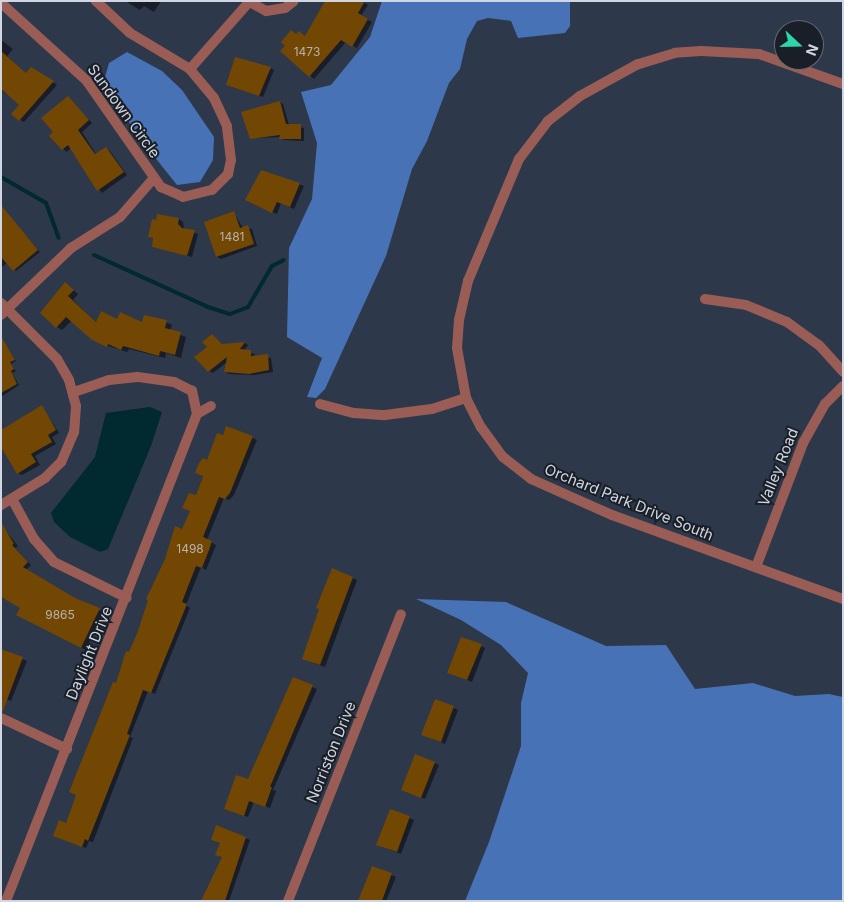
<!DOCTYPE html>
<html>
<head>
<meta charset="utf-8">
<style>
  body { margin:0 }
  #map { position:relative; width:844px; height:902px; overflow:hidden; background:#2d384a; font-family:Inter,sans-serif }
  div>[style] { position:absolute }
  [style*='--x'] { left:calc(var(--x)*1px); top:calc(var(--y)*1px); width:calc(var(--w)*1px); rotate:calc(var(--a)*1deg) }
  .forest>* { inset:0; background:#4872b6 }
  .water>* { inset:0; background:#002a2f }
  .shadow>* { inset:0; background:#0007 }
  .stream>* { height:4px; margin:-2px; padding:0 2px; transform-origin:2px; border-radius:2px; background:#002a2f }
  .building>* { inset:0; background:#724603 }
  .street>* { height:10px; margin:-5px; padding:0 5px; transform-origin:5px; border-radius:5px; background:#995d56 }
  span { translate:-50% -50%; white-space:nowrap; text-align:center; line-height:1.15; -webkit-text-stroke:4px #1a1f27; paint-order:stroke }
  .number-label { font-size:12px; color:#b8b3aa }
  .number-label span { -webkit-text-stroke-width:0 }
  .street-label { font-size:15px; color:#d0d7e2 }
  .frame { position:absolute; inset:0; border:2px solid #d0d7e2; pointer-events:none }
  .north { position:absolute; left:774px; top:20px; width:50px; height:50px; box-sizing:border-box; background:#1a1f27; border:1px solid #636972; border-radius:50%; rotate:111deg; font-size:14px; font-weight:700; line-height:20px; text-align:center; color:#d0d7e2 }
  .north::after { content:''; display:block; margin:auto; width:18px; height:22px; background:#2fd4aa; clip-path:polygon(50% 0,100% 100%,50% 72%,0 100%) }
</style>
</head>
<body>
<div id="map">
  <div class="forest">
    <div style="clip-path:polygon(382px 1px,570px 1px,570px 26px,565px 33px,518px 38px,511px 21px,488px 18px,477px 21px,467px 39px,460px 69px,449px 83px,427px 141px,412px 169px,386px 256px,325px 389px,316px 398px,307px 397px,322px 358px,287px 337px,289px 248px,312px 199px,317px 143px,301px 92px,331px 85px,370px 37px)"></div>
    <div style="clip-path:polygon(127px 52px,162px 71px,182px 90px,214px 137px,213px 160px,200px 182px,177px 185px,142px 141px,103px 84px,109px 63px)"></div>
    <div style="clip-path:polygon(416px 599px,506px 602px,606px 646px,666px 645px,695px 689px,753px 683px,795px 696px,829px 694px,843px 697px,843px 901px,465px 901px,489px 842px,521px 746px,521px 703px,528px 673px,501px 645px,461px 620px)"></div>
  </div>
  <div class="water">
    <div style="clip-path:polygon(150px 407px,162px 412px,151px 446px,108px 549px,100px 552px,70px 537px,54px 522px,51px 513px,95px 457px,106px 413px)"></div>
  </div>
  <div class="shadow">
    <div style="clip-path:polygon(125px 1px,161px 1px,154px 12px,144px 6px,140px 10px)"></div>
    <div style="clip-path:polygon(362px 1px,368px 5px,361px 16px,372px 22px,357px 48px,346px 42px,314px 79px,282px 51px,297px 35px,306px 37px)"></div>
    <div style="clip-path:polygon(1px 40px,13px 49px,7px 56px,26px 74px,32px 68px,57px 85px,24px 122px,20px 120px,21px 105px,1px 90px)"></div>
    <div style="clip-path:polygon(270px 68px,274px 70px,263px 97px,232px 87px)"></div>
    <div style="clip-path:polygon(68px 98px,92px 123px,82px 132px,96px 154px,106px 148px,110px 151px,127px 175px,102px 193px,71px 148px,67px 152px,63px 149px,55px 132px)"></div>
    <div style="clip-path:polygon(280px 102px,283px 104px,289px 125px,304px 128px,304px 141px,284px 140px,281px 137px,251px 138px)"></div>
    <div style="clip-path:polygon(262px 171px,304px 186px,294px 209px,281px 203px,277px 214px,250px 202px)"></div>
    <div style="clip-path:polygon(1px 208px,40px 252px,16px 271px,8px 262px,1px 268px)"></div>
    <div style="clip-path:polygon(234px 213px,243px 228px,252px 229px,257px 246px,221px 259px,217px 257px)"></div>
    <div style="clip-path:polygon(179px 219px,183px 222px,184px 229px,198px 234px,192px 257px,153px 247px,154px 239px,150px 237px)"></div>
    <div style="clip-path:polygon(66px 284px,78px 294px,73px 300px,97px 323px,166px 322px,172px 325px,170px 331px,186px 337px,181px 358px,166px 353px,165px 358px,129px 349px,127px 352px,99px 343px,72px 320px,62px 330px,57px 327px)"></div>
    <div style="clip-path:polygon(212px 335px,223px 345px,245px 343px,248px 345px,244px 351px,255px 354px,254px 357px,271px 358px,273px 372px,254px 375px,229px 374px,225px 372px,227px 362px,213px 373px,209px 371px,208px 347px)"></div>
    <div style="clip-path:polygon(2px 339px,16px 361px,11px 364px,16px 371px,12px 373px,19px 385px,1px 397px)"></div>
    <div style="clip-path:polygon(42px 407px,59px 433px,52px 437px,56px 444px,35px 456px,40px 465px,22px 475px,18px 473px)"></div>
    <div style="clip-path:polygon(227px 427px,257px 440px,234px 495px,229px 500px,224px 498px,207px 540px,216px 545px,206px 570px,201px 567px,186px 605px,190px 608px,155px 694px,148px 691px,130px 737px,133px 738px,93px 842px,89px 841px,86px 848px,59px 838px,66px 824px,117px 685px,183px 531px,208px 462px)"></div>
    <div style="clip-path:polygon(5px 530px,18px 546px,15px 548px,31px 565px,26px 570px,75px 600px,103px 612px,86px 650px,18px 615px,22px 608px,6px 598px,1px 599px,1px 532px)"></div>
    <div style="clip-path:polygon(353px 578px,357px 580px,325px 667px,308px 661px)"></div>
    <div style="clip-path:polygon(481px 646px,485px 648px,472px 682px,453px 674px)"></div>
    <div style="clip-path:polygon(1px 650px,27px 661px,11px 701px,1px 697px)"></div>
    <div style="clip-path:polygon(293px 679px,317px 689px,273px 790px,276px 791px,270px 808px,254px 802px,248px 817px,229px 810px,248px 781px)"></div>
    <div style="clip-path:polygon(435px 700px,458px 710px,445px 744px,426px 736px)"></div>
    <div style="clip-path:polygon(435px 763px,439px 765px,425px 799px,407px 792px)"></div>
    <div style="clip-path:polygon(391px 810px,414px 820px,401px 854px,382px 847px)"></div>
    <div style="clip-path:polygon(217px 827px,250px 840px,229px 901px,202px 901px,223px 857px)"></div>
    <div style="clip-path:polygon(373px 867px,396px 877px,386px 901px,360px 901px)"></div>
  </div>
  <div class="stream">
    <div style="--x:1;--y:177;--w:52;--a:30"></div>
    <div style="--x:46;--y:203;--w:37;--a:70"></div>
    <div style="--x:94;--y:255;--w:125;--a:24.5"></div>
    <div style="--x:208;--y:307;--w:23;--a:18"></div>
    <div style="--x:230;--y:314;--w:19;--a:-21"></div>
    <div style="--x:248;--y:307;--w:48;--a:-59.7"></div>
    <div style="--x:272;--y:266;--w:13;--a:-27"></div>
  </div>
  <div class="building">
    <div style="clip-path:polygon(325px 1px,365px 1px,358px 13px,368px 19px,352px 47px,341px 40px,309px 77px,280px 51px,285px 46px,281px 42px,291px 30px,296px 34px,299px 31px,305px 36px)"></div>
    <div style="clip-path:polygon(1px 51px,26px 73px,31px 67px,54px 81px,19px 121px,11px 114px,19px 105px,1px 89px)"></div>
    <div style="clip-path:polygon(235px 57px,271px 67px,259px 96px,226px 85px)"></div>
    <div style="clip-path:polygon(68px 96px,89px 120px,78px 130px,95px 154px,106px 147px,124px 172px,97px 191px,68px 145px,62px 150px,49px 136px,53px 132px,41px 118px)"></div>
    <div style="clip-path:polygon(280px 101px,286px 124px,301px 124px,301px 139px,279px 139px,280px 135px,250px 139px,241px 112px)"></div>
    <div style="clip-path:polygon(261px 170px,300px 183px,290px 207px,277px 202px,272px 213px,245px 200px)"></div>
    <div style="clip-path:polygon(1px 205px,38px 250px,13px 271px,1px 257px)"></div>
    <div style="clip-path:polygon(234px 211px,240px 228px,248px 225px,254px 244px,216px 257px,204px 222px)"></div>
    <div style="clip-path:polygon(157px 214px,179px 218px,178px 224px,182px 228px,195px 230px,187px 256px,152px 247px,153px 238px,148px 237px,152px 219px,156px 220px)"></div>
    <div style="clip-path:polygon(65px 282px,74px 290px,68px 296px,96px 322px,101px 311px,117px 319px,120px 312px,142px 322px,144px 315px,167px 320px,165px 328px,181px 332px,175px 355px,160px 351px,159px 356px,123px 346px,121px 350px,108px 344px,107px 347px,92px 340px,66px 317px,56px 328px,40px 313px)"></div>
    <div style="clip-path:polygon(212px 334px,222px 344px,245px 342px,240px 349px,251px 350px,251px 356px,268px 354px,269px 370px,249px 374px,224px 372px,227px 357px,208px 372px,194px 357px,207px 347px,202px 342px)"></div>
    <div style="clip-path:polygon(1px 336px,15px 360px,10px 362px,14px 369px,11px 371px,17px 384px,1px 393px)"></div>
    <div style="clip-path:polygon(42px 405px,56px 430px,48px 435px,52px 442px,31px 454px,36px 462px,17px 474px,1px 447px,1px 430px)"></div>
    <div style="clip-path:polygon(226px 426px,253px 436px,230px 493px,225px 499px,219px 497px,203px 537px,212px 541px,209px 550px,202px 568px,196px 566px,182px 602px,187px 604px,151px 693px,143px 690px,127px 734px,130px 735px,88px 841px,85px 839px,82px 847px,53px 836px,59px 820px,66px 823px,76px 795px,69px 792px,113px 682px,116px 683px,126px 651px,129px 652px,138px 631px,148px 600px,146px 599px,165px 559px,175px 526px,182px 529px,190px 511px,182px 508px,189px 493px,196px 495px,203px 476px,195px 473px,199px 463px,203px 458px,207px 460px,217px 433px,223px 435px)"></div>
    <div style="clip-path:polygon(1px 522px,14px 544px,12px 545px,28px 562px,23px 567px,75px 598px,100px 608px,81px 648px,16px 615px,20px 608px,1px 597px)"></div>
    <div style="clip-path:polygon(332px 568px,353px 577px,320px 665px,302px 659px,319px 609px,316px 608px)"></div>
    <div style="clip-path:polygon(461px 637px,482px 644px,467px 680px,447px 673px)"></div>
    <div style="clip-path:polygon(1px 649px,23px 657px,3px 711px,1px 711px)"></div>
    <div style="clip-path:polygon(293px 677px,313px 685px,270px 787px,272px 787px,265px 807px,249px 801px,244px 816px,224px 809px,236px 775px,248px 779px)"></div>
    <div style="clip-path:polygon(435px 699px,454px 706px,441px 742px,421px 735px)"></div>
    <div style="clip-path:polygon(415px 754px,435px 762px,421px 798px,401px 790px)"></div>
    <div style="clip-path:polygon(390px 809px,410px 816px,397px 852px,376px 845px)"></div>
    <div style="clip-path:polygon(216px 825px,246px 837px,225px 901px,201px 901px,222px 857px,215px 855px,220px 843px,211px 840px)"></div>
    <div style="clip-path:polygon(372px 866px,392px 873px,382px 901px,358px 901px)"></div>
  </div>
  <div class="street">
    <div style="--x:248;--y:1;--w:21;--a:29"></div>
    <div style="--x:266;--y:11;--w:19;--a:-9"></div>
    <div style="--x:285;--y:8;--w:11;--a:-38"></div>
    <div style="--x:1;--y:3;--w:115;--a:42.2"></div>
    <div style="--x:86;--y:80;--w:131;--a:55"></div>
    <div style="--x:161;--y:187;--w:24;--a:24"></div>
    <div style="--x:183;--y:197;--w:30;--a:-14"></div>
    <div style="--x:212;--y:190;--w:23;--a:-45"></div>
    <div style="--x:228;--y:174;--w:14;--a:-78"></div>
    <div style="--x:231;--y:160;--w:34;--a:-97"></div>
    <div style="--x:227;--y:126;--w:31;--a:-115"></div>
    <div style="--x:214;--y:98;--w:38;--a:-130"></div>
    <div style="--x:190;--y:69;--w:70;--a:-149"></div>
    <div style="--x:130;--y:33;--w:47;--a:-136.7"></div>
    <div style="--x:190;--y:69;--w:89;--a:-48.6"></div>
    <div style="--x:843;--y:84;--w:89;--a:-160.3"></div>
    <div style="--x:759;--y:54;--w:58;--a:-177"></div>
    <div style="--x:701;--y:51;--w:26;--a:176"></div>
    <div style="--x:675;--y:53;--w:39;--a:163"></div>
    <div style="--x:638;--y:64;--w:66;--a:151.1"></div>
    <div style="--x:580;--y:96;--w:41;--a:142"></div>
    <div style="--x:548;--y:121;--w:48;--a:127.3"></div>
    <div style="--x:519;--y:159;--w:132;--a:112.7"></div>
    <div style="--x:468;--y:281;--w:40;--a:103"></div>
    <div style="--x:459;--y:320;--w:28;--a:94"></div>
    <div style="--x:457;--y:348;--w:51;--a:79.8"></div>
    <div style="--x:466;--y:398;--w:33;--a:63"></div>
    <div style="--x:481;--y:427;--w:37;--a:54"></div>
    <div style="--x:503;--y:457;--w:36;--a:38"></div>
    <div style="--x:531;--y:479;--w:89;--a:24"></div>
    <div style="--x:612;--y:515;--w:246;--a:20"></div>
    <div style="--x:705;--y:299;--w:41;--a:8.3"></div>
    <div style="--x:746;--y:305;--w:44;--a:22.5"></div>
    <div style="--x:787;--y:322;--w:39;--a:36"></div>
    <div style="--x:819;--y:345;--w:36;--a:48"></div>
    <div style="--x:1;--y:303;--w:79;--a:45"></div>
    <div style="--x:57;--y:359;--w:24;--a:60"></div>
    <div style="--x:69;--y:380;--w:27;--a:75"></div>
    <div style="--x:76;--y:406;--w:26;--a:94"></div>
    <div style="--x:74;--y:432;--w:33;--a:113"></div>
    <div style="--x:61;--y:462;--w:23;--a:135"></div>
    <div style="--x:45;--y:478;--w:52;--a:148.5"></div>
    <div style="--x:1;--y:315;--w:97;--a:-43.7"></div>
    <div style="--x:71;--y:248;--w:58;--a:-32.3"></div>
    <div style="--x:120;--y:217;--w:50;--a:-49"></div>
    <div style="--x:320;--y:404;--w:35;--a:15"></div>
    <div style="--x:354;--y:413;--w:31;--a:4"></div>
    <div style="--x:385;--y:415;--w:47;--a:-7.3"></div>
    <div style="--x:432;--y:409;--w:36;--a:-18"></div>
    <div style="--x:197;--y:414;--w:16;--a:-30"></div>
    <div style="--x:12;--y:499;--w:46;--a:61.2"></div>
    <div style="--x:34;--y:539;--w:30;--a:49"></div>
    <div style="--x:54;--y:562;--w:81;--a:26.3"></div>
    <div style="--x:756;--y:567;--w:133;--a:-69.2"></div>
    <div style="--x:803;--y:443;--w:45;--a:-60.6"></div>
    <div style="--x:825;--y:404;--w:25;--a:-45"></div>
    <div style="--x:1;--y:718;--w:73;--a:25.2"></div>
    <div style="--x:6;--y:901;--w:523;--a:-68.59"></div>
    <div style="--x:197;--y:414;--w:24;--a:-102"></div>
    <div style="--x:192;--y:391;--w:20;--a:-153"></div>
    <div style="--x:174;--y:382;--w:37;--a:-172"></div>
    <div style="--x:137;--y:377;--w:28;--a:174"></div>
    <div style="--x:109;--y:380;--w:37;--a:161"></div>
    <div style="--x:288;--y:901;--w:308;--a:-68.5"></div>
  </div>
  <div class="number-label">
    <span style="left:307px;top:52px">1473</span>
    <span style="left:232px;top:237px">1481</span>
    <span style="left:190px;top:549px">1498</span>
    <span style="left:60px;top:615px">9865</span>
  </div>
  <div class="street-label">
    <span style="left:124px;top:111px;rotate:54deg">Sundown Circle</span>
    <span style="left:778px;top:467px;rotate:-68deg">Valley Road</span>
    <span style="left:629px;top:502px;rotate:22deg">Orchard Park Drive South</span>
    <span style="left:89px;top:653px;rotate:-68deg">Daylight Drive</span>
    <span style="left:331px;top:752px;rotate:-68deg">Norriston Drive</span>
  </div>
  <div class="frame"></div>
  <div class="north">N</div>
</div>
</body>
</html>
